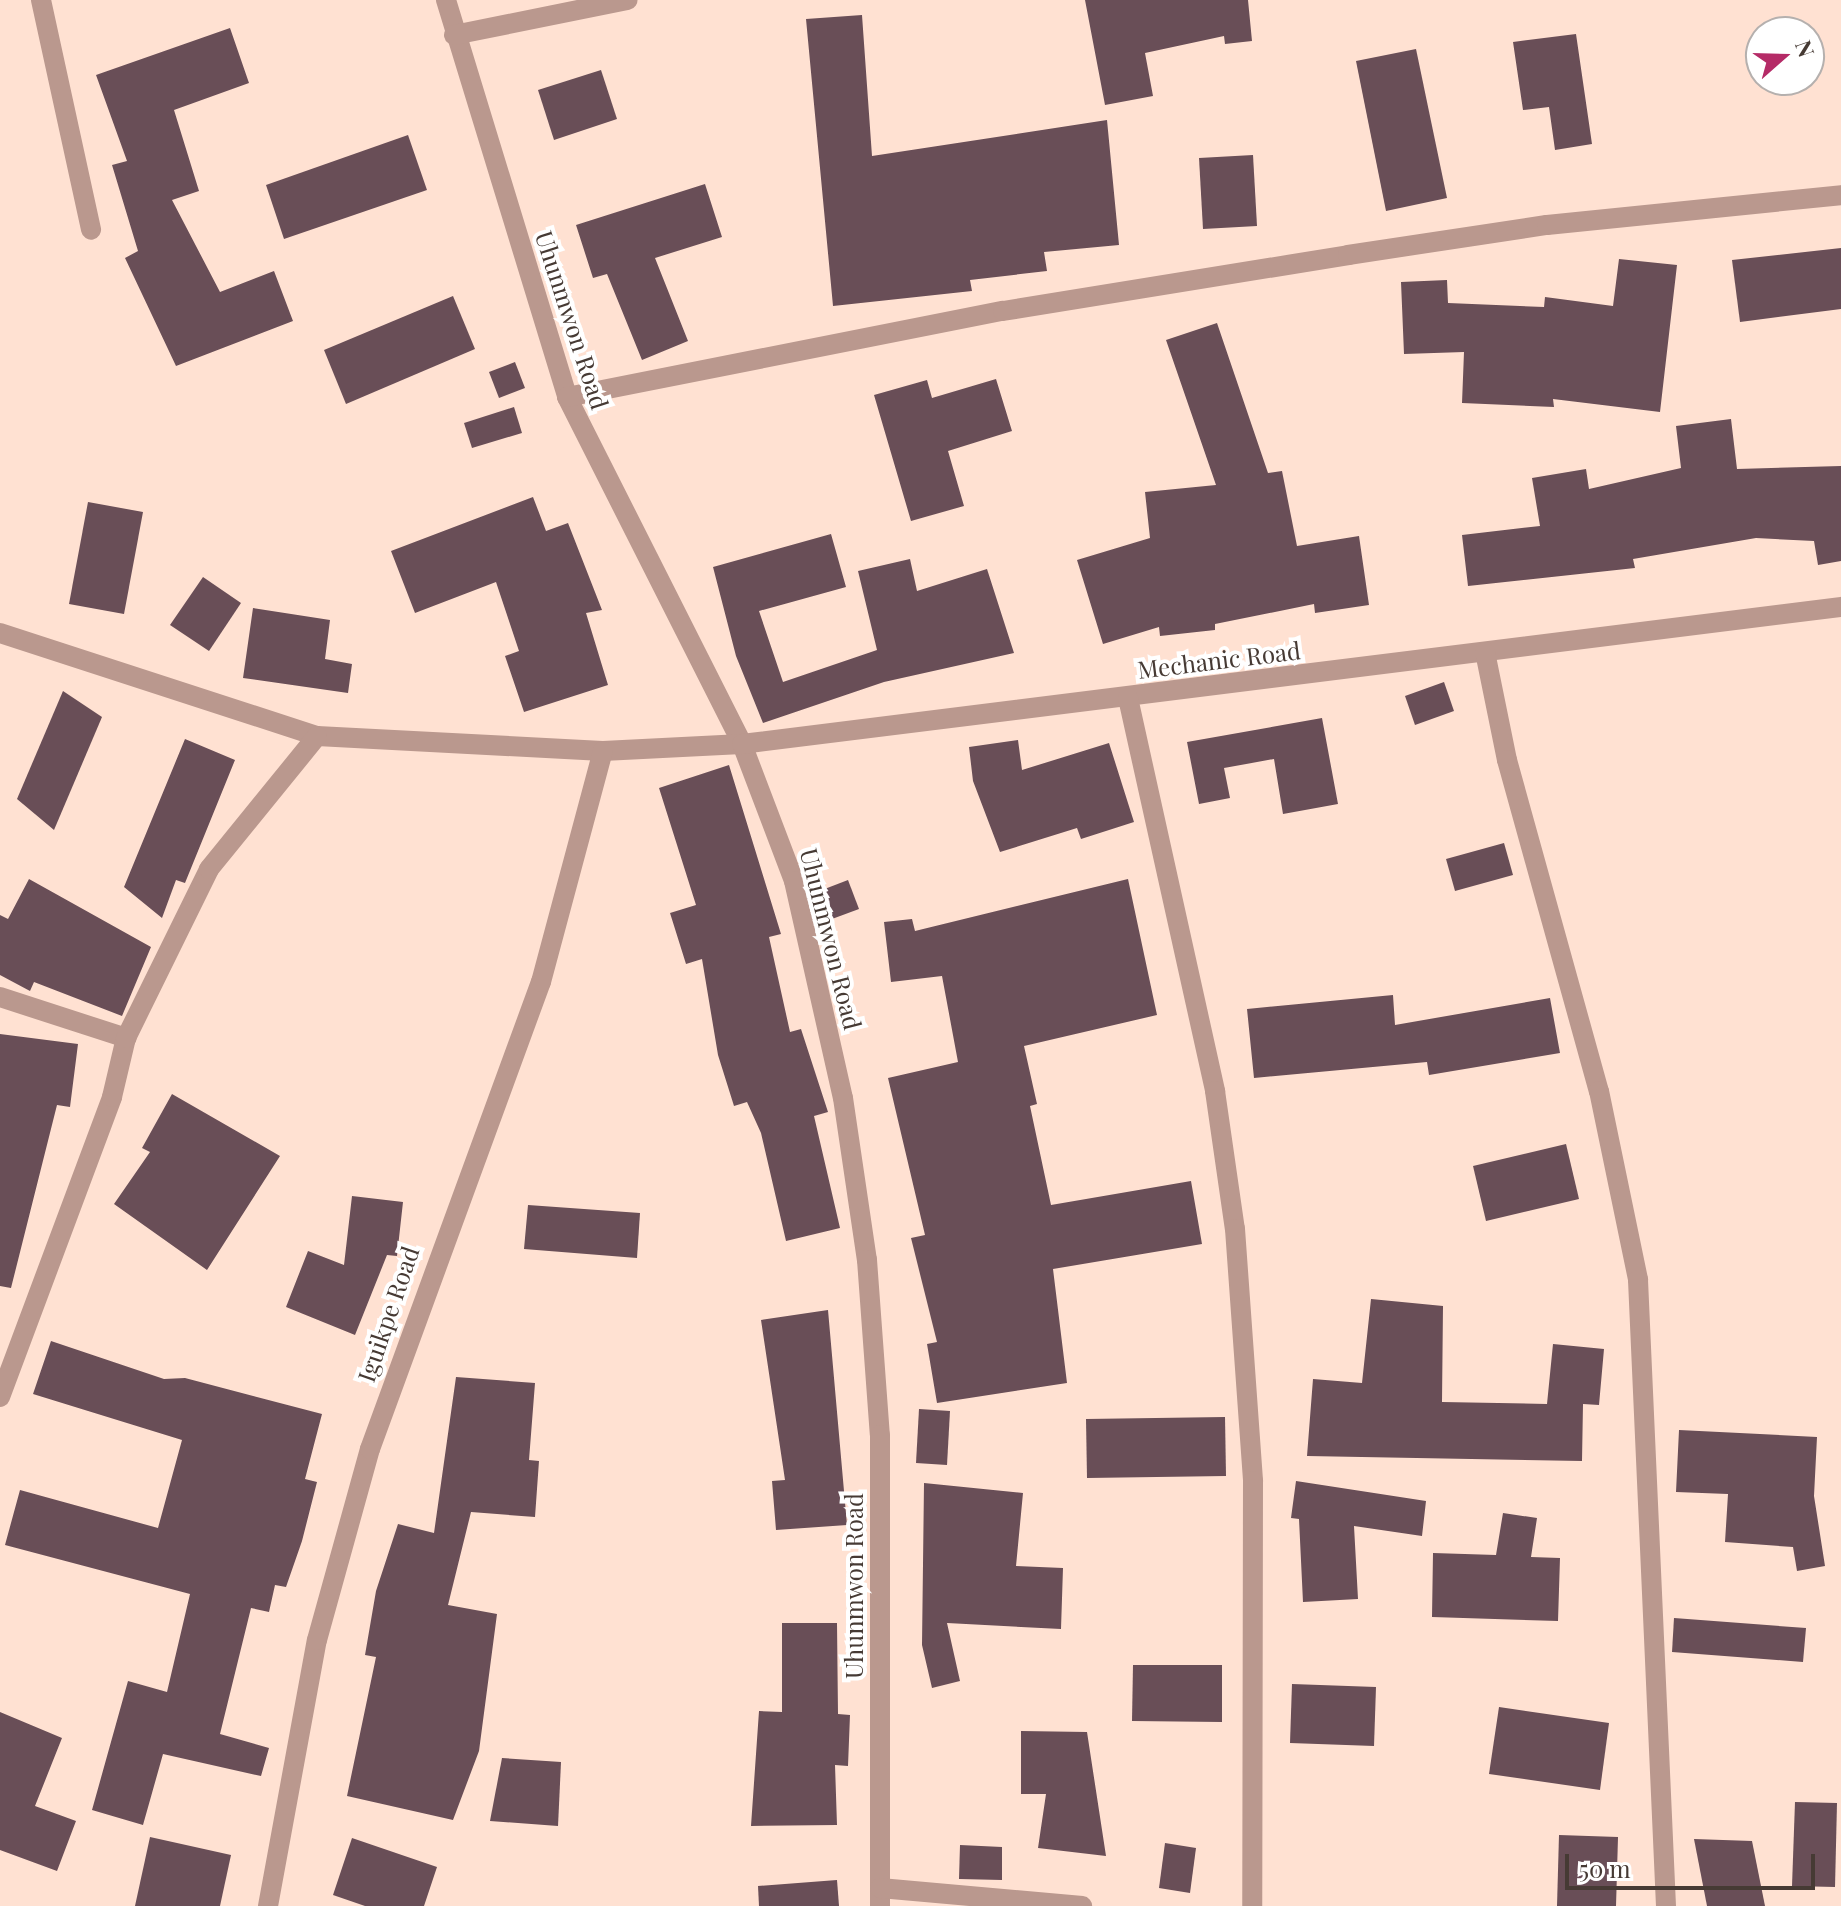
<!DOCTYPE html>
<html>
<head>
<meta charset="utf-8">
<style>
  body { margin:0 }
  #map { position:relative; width:1841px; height:1906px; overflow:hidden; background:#ffe1d2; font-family:"Playfair Display",serif }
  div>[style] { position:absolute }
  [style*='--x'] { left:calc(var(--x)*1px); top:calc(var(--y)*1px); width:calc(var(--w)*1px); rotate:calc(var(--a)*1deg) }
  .building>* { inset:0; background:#694e57 }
  .minor>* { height:20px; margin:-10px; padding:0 10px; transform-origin:10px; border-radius:10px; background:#ba988e }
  span { translate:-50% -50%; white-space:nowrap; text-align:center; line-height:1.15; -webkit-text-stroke:8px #fff; paint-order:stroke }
  .street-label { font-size:24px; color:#463a34 }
  .north { position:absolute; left:1745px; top:16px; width:80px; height:80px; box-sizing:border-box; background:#fff; border:2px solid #b5b0ae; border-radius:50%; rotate:70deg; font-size:22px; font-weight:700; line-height:32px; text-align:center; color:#463a34 }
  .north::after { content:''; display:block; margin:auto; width:28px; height:36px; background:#b52b67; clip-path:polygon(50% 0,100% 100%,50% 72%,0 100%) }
  .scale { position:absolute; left:1565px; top:1854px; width:250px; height:36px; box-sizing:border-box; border:4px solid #463a34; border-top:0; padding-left:10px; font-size:24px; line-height:28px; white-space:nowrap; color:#463a34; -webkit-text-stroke:6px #fff; paint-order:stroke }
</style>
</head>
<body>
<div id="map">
  <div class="building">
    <div style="clip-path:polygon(1085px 0,1248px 0,1252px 41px,1225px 44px,1224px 36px,1145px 53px,1153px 96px,1105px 105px)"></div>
    <div style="clip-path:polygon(862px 15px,872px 156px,1107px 120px,1119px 245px,1044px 252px,1047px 271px,970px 280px,972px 291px,833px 306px,806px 19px)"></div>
    <div style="clip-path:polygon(230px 28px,249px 83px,174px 110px,199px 191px,172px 200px,220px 292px,274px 271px,293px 321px,176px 366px,125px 258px,138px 251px,112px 165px,127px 161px,96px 75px)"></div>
    <div style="clip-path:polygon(1576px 34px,1592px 144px,1555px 150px,1549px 107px,1523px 110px,1513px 42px)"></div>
    <div style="clip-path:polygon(1416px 49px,1447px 198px,1386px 211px,1356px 61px)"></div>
    <div style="clip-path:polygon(601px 70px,617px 119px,554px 140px,538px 90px)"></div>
    <div style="clip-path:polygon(408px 135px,427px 190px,284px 239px,266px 185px)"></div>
    <div style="clip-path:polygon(1253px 155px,1257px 226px,1203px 229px,1199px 158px)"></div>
    <div style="clip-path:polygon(705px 184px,722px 237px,655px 258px,688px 341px,642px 360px,607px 274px,593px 278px,576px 225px)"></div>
    <div style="clip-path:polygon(1841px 248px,1841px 309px,1740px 322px,1732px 260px)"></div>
    <div style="clip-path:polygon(1619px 259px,1677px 265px,1660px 412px,1553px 399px,1554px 407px,1462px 403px,1464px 352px,1404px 354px,1401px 282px,1447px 280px,1448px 303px,1544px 307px,1545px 297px,1613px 306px)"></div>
    <div style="clip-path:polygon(453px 296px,475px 349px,346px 404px,324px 350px)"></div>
    <div style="clip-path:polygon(1217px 323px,1268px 473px,1282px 471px,1297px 546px,1359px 536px,1369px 605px,1315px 613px,1314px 604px,1215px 624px,1215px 630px,1160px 636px,1159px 627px,1103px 644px,1077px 560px,1150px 538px,1145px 492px,1216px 485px,1166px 340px)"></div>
    <div style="clip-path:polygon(515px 362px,525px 388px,499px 398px,489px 372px)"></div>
    <div style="clip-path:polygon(996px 379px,1012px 431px,948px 451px,964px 506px,911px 521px,874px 395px,927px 380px,932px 398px)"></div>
    <div style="clip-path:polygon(514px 407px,522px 433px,472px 448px,464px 423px)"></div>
    <div style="clip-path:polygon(1731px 419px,1737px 469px,1841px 466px,1841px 561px,1818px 565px,1814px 541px,1756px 538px,1633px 559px,1635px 568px,1468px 586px,1462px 535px,1540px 526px,1532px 478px,1586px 469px,1589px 489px,1681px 468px,1676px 426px)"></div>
    <div style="clip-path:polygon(533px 497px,546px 531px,568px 523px,602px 610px,586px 613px,608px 685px,524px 712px,505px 656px,519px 651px,496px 582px,415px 613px,391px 551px)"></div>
    <div style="clip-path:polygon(88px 502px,143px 512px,124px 614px,69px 604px)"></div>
    <div style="clip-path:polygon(831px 534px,846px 587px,759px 611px,783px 682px,877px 650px,858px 571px,910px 559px,917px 591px,987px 569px,1014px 653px,884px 682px,763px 723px,736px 656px,713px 567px)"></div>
    <div style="clip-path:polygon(203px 577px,241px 603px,209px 651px,170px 625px)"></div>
    <div style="clip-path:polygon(253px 608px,330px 620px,325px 659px,352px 664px,348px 693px,243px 678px)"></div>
    <div style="clip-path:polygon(1444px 682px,1454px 711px,1415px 725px,1405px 696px)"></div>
    <div style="clip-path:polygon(63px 691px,102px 717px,54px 830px,17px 799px)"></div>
    <div style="clip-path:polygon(1322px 718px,1338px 804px,1283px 814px,1274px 759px,1224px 768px,1230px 798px,1199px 804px,1187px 742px)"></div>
    <div style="clip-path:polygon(185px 739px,235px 760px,185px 883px,176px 880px,162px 918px,124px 887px)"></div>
    <div style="clip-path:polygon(1018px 740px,1022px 770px,1109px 743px,1134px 822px,1081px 839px,1077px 828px,1000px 852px,973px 781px,969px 747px)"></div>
    <div style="clip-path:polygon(729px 765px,781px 934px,769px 937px,790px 1032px,801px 1029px,828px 1112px,814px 1116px,840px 1228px,786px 1241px,761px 1133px,747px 1102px,734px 1106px,718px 1055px,702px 959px,686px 964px,670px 913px,696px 905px,659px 788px)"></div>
    <div style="clip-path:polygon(1504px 843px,1513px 875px,1455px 891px,1446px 859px)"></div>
    <div style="clip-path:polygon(29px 879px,151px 947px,122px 1016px,34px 982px,30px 991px,0 975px,0 915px,8px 919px)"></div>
    <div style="clip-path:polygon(1128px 879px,1157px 1015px,1024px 1046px,1037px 1104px,1030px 1106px,1051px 1205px,1191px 1181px,1202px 1244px,1053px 1269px,1067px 1383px,937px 1403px,927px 1344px,937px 1342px,911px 1238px,925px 1235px,888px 1078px,958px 1062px,942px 976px,891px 982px,884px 922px,912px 919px,915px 931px)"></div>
    <div style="clip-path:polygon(848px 880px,859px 909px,832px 919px,822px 890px)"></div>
    <div style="clip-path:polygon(1393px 995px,1395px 1025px,1550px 998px,1560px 1053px,1429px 1075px,1427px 1062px,1254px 1078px,1247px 1009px)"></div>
    <div style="clip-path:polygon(0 1034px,78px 1044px,70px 1107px,57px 1105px,11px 1288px,0 1286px)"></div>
    <div style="clip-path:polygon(172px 1094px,280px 1156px,207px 1270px,114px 1204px,150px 1152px,142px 1148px)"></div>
    <div style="clip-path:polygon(1566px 1144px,1579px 1199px,1486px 1221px,1473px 1166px)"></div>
    <div style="clip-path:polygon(352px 1196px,403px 1202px,397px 1256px,387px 1255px,355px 1335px,286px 1307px,308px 1251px,344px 1265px)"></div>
    <div style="clip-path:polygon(528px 1205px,640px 1213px,637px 1258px,524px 1249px)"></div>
    <div style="clip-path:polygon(1371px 1299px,1443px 1306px,1442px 1402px,1547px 1404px,1553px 1344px,1604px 1349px,1599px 1405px,1583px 1404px,1582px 1461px,1307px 1456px,1313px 1379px,1362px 1383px)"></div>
    <div style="clip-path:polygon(828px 1310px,847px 1525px,776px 1530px,772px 1481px,785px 1480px,761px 1320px)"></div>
    <div style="clip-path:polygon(51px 1341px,164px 1379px,185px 1378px,322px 1414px,305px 1479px,317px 1482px,302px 1541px,286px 1587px,275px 1585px,269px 1612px,251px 1608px,220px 1734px,269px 1748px,261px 1776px,163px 1754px,143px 1825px,92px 1810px,128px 1681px,167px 1692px,190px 1594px,5px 1545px,20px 1490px,158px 1528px,182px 1440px,33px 1394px)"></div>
    <div style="clip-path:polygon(456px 1377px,535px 1383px,529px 1460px,539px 1461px,535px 1517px,471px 1512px,448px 1605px,497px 1614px,479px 1751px,453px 1820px,347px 1796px,376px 1657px,365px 1655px,376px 1591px,398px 1524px,434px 1533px)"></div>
    <div style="clip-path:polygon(919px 1409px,950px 1411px,947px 1465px,916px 1463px)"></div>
    <div style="clip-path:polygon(1225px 1417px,1226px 1476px,1087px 1478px,1086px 1419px)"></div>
    <div style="clip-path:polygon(1679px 1430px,1817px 1437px,1814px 1496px,1825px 1566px,1797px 1571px,1793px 1547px,1725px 1542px,1728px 1494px,1676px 1492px)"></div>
    <div style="clip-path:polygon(1296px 1481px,1426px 1501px,1422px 1536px,1354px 1526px,1358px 1599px,1303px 1602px,1299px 1519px,1291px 1518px)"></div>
    <div style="clip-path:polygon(924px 1483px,1023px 1493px,1016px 1566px,1063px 1568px,1061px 1629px,947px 1623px,960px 1681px,932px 1688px,922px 1645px)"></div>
    <div style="clip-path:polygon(1503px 1513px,1537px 1518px,1531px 1557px,1560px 1558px,1558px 1621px,1432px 1617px,1433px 1553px,1496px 1555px)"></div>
    <div style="clip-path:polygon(1674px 1618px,1806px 1628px,1803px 1662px,1672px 1652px)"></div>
    <div style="clip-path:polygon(782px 1623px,837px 1623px,838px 1714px,850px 1715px,848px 1766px,835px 1765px,837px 1825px,751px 1826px,759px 1711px,782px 1712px)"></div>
    <div style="clip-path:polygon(1133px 1665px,1222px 1665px,1222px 1722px,1132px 1721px)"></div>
    <div style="clip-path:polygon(1292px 1684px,1376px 1687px,1374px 1746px,1290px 1743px)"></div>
    <div style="clip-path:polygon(1499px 1707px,1609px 1723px,1600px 1790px,1489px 1774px)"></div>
    <div style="clip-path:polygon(0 1712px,62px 1738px,35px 1806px,76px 1821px,57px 1871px,0 1850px)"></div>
    <div style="clip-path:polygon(1021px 1731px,1087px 1732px,1106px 1856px,1038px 1848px,1046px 1794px,1021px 1794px)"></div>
    <div style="clip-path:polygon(502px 1758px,561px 1762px,558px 1826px,490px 1821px)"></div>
    <div style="clip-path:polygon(1795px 1802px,1837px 1803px,1835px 1887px,1792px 1886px)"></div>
    <div style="clip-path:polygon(1559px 1835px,1618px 1837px,1616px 1906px,1557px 1906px)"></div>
    <div style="clip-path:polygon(150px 1837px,231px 1855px,220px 1906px,135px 1906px)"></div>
    <div style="clip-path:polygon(352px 1838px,437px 1867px,424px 1906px,365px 1906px,333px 1895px)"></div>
    <div style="clip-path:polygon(1694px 1839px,1752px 1841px,1765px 1906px,1707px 1906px)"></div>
    <div style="clip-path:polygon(1165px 1843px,1196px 1848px,1190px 1893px,1159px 1888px)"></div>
    <div style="clip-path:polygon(960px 1845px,1002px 1847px,1002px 1880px,959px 1879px)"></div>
    <div style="clip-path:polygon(837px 1880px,839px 1906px,759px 1906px,758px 1886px)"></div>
  </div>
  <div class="minor">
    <div style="--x:41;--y:0;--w:235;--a:77.7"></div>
    <div style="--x:446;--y:0;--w:415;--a:73"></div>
    <div style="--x:567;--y:397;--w:389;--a:63.2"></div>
    <div style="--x:742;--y:744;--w:147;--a:69.2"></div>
    <div style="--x:794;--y:881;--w:222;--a:77.3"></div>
    <div style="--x:843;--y:1098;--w:164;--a:81.6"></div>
    <div style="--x:867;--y:1260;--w:175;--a:85.8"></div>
    <div style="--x:880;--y:1435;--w:471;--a:90"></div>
    <div style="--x:454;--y:35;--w:177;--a:-11.4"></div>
    <div style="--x:567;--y:397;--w:444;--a:-11.2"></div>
    <div style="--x:1003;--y:311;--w:350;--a:-9.2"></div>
    <div style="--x:1348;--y:255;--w:201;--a:-8.6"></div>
    <div style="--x:1547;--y:225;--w:296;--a:-5.8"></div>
    <div style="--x:0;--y:633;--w:333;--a:18"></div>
    <div style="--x:317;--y:736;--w:286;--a:3"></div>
    <div style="--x:603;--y:751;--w:139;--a:-2.9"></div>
    <div style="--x:742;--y:744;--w:1108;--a:-7.11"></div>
    <div style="--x:1485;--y:652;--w:110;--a:78.5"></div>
    <div style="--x:1507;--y:760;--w:344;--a:74.5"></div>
    <div style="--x:1599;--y:1091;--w:193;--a:78.3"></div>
    <div style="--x:1638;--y:1280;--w:627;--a:87.44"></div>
    <div style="--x:1128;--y:698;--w:403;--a:77.5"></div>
    <div style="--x:1215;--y:1091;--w:139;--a:81.8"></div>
    <div style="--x:1235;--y:1229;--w:253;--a:85.9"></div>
    <div style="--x:1253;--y:1481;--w:425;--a:90.1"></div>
    <div style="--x:0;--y:997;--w:133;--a:18"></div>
    <div style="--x:0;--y:1397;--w:320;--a:-69.5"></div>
    <div style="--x:112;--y:1097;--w:61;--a:-76.7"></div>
    <div style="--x:126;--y:1038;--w:188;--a:-63.8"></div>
    <div style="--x:209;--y:869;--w:171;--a:-50.9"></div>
    <div style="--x:880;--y:1888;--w:203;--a:5.1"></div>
    <div style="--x:268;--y:1906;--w:270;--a:-79.6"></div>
    <div style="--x:317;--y:1640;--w:198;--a:-74.5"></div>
    <div style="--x:370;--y:1449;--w:497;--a:-69.9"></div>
    <div style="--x:541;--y:982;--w:239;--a:-75"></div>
  </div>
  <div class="street-label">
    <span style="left:572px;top:320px;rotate:72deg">Uhunmwon Road</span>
    <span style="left:1219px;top:660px;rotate:-7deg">Mechanic Road</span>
    <span style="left:831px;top:939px;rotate:76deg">Uhunmwon Road</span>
    <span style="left:388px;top:1314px;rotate:-71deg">Iguikpe Road</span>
    <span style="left:854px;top:1586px;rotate:-90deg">Uhunmwon Road</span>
  </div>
  <div class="north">N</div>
  <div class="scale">50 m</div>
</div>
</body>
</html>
